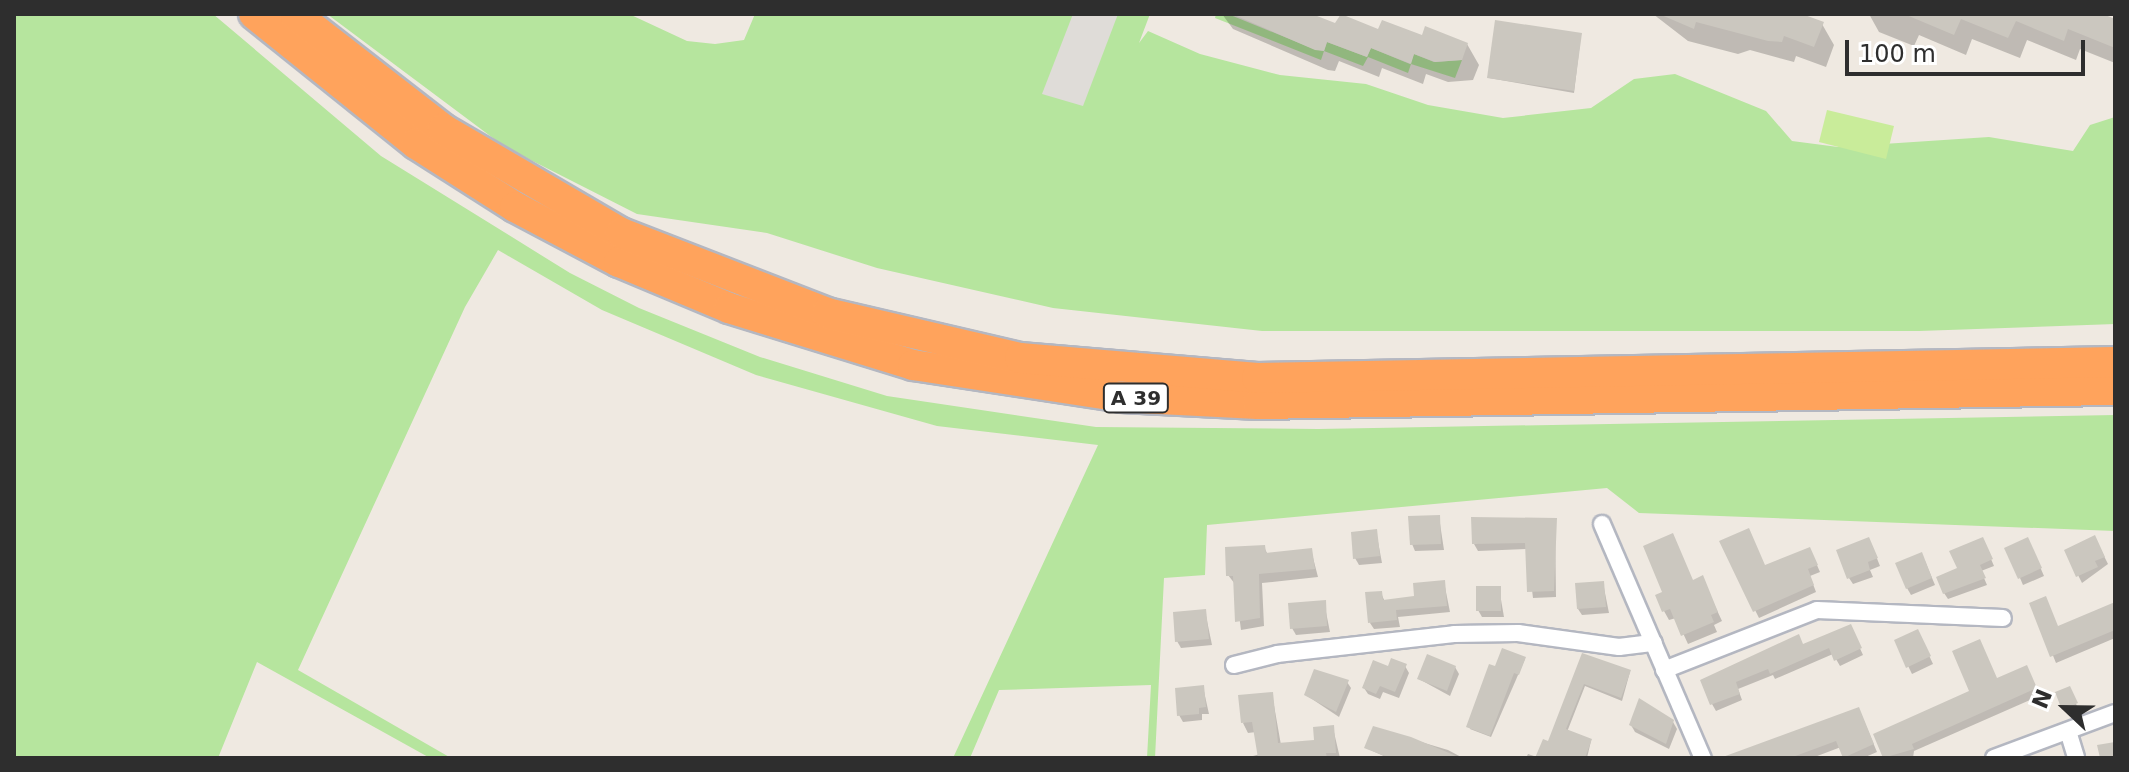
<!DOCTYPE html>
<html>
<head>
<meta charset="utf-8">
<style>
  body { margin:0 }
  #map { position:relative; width:2129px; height:772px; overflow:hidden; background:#efe9e1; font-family:"DejaVu Sans",sans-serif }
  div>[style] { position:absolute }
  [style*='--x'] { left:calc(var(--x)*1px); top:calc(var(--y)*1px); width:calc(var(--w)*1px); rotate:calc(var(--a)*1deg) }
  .green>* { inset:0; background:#b6e59e }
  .pitch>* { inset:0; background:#c9ec9a }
  .plaza>* { inset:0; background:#dfdcd8 }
  .shadow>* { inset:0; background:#0003 }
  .building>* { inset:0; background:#cbc7bf }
  .roads { filter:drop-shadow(2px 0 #b4b7c1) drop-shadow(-2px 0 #b4b7c1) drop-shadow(0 2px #b4b7c1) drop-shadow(0 -2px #b4b7c1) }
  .minor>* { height:16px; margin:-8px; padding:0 8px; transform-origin:8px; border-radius:8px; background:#fff }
  .motorway>* { height:30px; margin:-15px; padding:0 15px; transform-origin:15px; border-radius:15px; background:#ffa35c }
  span { translate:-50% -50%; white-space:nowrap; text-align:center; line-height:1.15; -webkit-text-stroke:8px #fff; paint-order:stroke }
  .shield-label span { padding:2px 6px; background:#fff; border:2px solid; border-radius:6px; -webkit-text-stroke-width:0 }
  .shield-label { font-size:20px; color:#2e2e2e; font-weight:700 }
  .frame { position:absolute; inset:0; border:16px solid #2e2e2e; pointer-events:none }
  .north { position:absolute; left:2025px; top:668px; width:80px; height:80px; -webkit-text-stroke:6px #fff; paint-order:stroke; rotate:292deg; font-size:22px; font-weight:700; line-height:32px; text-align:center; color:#2e2e2e }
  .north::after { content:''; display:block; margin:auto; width:28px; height:36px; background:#2e2e2e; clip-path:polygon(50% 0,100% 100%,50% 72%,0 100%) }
  .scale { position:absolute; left:1845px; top:40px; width:240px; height:36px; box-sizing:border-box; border:4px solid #2e2e2e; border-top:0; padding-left:10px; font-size:24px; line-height:28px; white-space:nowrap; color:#2e2e2e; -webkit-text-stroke:6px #fff; paint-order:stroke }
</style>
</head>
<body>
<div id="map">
  <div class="green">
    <div style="clip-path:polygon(14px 14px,213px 14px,381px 156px,570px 273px,639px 308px,760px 357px,887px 396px,1096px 427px,1318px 429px,2115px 415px,2115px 531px,1639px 513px,1607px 488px,1207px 525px,1205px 575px,1164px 578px,1155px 758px,1147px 758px,1151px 685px,999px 690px,970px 758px,953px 758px,1098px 445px,937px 426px,756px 375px,602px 310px,498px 250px,465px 307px,298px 670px,451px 758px,430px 758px,257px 662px,218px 758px,14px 758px)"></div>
    <div style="clip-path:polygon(327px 14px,629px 14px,687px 41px,715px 44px,744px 40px,755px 14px,1150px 14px,1139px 43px,1148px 31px,1200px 54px,1280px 75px,1366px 84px,1428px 105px,1503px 118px,1591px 108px,1634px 79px,1675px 74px,1766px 111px,1792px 141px,1838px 147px,1989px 137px,2073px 151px,2090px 125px,2115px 117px,2115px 324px,1919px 331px,1262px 331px,1053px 308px,877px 268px,767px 233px,637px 214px,505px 147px)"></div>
    <div style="clip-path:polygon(1216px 14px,1228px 14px,1314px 49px,1324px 51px,1327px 42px,1367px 57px,1371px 48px,1410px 64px,1414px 54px,1434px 62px,1462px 60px,1455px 78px,1411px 64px,1408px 73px,1368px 57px,1363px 66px,1324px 51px,1321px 60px,1215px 18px)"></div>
  </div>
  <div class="pitch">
    <div style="clip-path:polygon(1827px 110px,1894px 126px,1886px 159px,1819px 142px)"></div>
  </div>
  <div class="plaza">
    <div style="clip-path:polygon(1073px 14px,1118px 14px,1083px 106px,1042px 94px)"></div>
  </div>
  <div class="shadow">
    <div style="clip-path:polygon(1222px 14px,1308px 14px,1336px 25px,1340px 16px,1379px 31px,1467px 44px,1479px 65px,1473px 80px,1448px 82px,1426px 74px,1423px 84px,1382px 68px,1379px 77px,1339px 61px,1335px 71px,1328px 70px,1233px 29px)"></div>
    <div style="clip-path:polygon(1653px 14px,1766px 14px,1822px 24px,1834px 45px,1826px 67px,1796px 56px,1794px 62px,1750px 50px,1738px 54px,1688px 41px)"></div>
    <div style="clip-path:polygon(1869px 14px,2098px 14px,2115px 21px,2115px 63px,2080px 49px,2076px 60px,2027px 40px,2020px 58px,1972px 39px,1966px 55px,1919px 35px,1914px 46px,1879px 32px)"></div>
    <div style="clip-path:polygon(1581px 35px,1574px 93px,1489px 78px)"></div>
    <div style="clip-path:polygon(1439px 517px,1444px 550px,1415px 551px,1412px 544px)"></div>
    <div style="clip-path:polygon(1555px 520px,1556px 597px,1533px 598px,1527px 549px,1478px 551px,1474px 544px)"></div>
    <div style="clip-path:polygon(1376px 531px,1382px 563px,1359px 565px,1355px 558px)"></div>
    <div style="clip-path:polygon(1721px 542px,1765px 567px,1813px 556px,1820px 572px,1810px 576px,1816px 592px,1759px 618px)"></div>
    <div style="clip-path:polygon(2098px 544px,2108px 564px,2082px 583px,2066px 551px)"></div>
    <div style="clip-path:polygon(1985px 545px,1994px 566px,1981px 571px,1987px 585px,1948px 599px,1944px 593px,1959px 569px)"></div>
    <div style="clip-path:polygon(1872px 546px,1880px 566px,1870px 570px,1873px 577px,1853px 584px,1849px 578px)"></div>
    <div style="clip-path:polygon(2031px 546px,2044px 576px,2023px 585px,2020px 578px)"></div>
    <div style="clip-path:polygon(1264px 547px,1268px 555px,1311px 550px,1318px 577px,1262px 583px,1264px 626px,1241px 630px,1235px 584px,1228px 575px)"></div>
    <div style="clip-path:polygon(1925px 561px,1935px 585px,1911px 595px,1907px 588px)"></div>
    <div style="clip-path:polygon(1702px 578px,1722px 621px,1714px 625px,1717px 632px,1688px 644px,1676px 618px,1669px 620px,1664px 611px)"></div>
    <div style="clip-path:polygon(1444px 582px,1450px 612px,1398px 617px,1400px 627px,1374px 629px,1370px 623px,1381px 593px,1385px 602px,1416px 598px)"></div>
    <div style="clip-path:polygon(1603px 583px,1609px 613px,1582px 615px,1578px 609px)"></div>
    <div style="clip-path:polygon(1499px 588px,1504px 617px,1482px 617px,1478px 610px)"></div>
    <div style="clip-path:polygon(1324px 602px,1330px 632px,1296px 635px,1292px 628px)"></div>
    <div style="clip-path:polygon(2032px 604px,2058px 628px,2115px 605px,2115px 638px,2056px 663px)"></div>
    <div style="clip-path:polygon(1205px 611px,1212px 645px,1181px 648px,1177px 641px)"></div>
    <div style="clip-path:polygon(1853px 633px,1863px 655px,1840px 666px,1833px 654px,1775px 679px,1773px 675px,1738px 689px,1742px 700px,1716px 711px,1712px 704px,1703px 681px)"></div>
    <div style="clip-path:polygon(1921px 638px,1933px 664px,1912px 674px,1896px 641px)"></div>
    <div style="clip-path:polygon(1583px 655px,1630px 672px,1622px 701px,1585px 686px,1567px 732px,1591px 741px,1587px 758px,1526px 758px,1528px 754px,1537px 757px,1549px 744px)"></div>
    <div style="clip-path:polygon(1525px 659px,1491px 737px,1470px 729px,1496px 669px)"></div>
    <div style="clip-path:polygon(1405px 666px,1409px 673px,1399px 698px,1383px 692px,1380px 699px,1368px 694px,1364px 688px,1389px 668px)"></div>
    <div style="clip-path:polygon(1455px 667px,1459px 674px,1450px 696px,1419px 679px)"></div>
    <div style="clip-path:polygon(2030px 674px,2039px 696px,1914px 751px,1913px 758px,1885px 758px,1875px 735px,1997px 680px)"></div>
    <div style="clip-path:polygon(1347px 682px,1351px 688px,1339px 717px,1306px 695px)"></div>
    <div style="clip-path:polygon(1203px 687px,1209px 714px,1202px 714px,1202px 720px,1183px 722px,1179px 715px)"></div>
    <div style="clip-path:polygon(2069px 688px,2077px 706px,2066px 712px,2057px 693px)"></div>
    <div style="clip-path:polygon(1272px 694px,1281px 745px,1316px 742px,1333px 728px,1340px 758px,1246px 758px,1260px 754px,1256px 732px,1248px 733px,1243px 723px)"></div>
    <div style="clip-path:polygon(1640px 701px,1673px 722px,1677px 729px,1669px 749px,1635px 732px,1631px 725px)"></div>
    <div style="clip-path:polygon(1862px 716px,1877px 752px,1863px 758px,1845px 758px,1841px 747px,1812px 758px,1739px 758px)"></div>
    <div style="clip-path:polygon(1374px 728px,1448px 750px,1463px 758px,1388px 758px,1366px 748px)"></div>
  </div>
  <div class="building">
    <div style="clip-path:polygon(1232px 14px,1312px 14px,1335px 23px,1341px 14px,1378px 29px,1382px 20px,1422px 35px,1425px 26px,1468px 43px,1462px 60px,1435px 62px,1414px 54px,1411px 64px,1371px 48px,1367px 57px,1327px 42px,1324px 51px,1315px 50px)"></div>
    <div style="clip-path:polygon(1659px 14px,1802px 14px,1824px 22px,1814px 47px,1784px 36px,1782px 42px,1768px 41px,1696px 22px,1694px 29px)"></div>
    <div style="clip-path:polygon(1904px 14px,2103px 14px,2115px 19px,2115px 48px,2068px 29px,2064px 41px,2016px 21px,2008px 38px,1961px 19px,1954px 35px)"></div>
    <div style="clip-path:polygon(1495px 20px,1582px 33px,1574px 91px,1487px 78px)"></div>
    <div style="clip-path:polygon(1440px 515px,1441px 544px,1410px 545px,1408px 516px)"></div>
    <div style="clip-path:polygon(1471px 517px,1557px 518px,1554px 591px,1527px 592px,1525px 543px,1472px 544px)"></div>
    <div style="clip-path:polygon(1749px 528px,1765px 565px,1810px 547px,1818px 565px,1808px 569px,1814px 585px,1753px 612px,1719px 541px)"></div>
    <div style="clip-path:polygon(1377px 529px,1380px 556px,1353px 559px,1351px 532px)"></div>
    <div style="clip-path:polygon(1673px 533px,1693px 580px,1703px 575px,1718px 612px,1711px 615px,1714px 622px,1681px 636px,1670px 609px,1662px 612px,1655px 595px,1662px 592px,1643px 546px)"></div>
    <div style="clip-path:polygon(2095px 535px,2105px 557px,2095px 561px,2098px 567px,2076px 577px,2064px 550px)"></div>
    <div style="clip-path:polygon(1869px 537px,1878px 558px,1868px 562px,1870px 570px,1847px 579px,1836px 550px)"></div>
    <div style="clip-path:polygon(1983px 537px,1993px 559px,1980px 565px,1986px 578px,1943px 594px,1936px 577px,1957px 568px,1949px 551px)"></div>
    <div style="clip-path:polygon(2028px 537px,2042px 568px,2018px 579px,2004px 548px)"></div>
    <div style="clip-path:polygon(1265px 545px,1266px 553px,1312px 548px,1315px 569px,1259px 574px,1260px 618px,1235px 622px,1233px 576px,1226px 576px,1225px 547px)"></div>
    <div style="clip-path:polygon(1922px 552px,1932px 578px,1906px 589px,1895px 563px)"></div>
    <div style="clip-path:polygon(1445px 580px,1447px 606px,1396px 610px,1397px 620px,1368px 623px,1365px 592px,1382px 591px,1383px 600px,1414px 596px,1413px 583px)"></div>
    <div style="clip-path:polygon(1604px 581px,1606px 607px,1577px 609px,1575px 583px)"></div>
    <div style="clip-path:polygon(1476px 586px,1501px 586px,1501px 611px,1476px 611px)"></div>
    <div style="clip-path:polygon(2046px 596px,2058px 626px,2115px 602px,2115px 630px,2050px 657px,2029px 603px)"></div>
    <div style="clip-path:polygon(1326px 600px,1327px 626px,1290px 629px,1288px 603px)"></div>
    <div style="clip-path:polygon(1206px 609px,1209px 639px,1175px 642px,1173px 612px)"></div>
    <div style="clip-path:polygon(1851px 624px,1862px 648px,1834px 661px,1829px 648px,1770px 674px,1768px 669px,1736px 682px,1740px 694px,1710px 705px,1700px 680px,1799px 634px,1803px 644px)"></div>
    <div style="clip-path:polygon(1918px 629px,1931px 656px,1906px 668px,1894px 640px)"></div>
    <div style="clip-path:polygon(1980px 639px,1997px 678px,2027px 665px,2037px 688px,1912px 744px,1914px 749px,1883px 758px,1873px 734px,1969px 691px,1952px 651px)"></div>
    <div style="clip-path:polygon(1502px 648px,1526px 657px,1519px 675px,1514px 673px,1490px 736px,1466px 727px,1489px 664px,1495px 666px)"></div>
    <div style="clip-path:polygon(1582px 653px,1631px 670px,1621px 698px,1584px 684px,1566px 729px,1592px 739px,1585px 758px,1535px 758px,1543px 739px,1548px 741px)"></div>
    <div style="clip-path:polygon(1427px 654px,1456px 666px,1447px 691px,1417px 679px)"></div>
    <div style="clip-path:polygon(1391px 658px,1407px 664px,1395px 692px,1380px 686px,1376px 694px,1362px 688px,1373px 660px,1388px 666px)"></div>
    <div style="clip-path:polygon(1314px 669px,1349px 680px,1336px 712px,1304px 695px)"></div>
    <div style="clip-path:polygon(1204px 685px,1206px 707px,1199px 708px,1199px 714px,1177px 716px,1175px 688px)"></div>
    <div style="clip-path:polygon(2070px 686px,2078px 703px,2062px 710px,2055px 692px)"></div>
    <div style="clip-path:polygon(1273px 692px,1278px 743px,1314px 740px,1313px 727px,1334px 725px,1336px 753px,1326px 753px,1327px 758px,1258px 758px,1252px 722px,1241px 723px,1238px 695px)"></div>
    <div style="clip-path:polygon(1639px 698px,1674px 720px,1666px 744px,1629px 725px)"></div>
    <div style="clip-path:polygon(1859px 707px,1874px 744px,1843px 758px,1836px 741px,1790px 758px,1720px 758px)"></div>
    <div style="clip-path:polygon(1373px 726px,1411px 737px,1461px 758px,1390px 758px,1364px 748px)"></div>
    <div style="clip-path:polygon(2115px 742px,2115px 758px,2100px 758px,2097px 745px)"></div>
  </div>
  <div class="roads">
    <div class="minor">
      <div style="--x:1602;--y:524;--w:255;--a:66.7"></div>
      <div style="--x:1234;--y:665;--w:44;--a:-14.3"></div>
      <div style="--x:1277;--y:654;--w:178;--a:-6.4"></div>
      <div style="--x:1454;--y:634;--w:64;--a:-0.9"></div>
      <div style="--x:1518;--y:633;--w:102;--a:7.9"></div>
      <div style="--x:1619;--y:647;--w:35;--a:-7"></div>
      <div style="--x:1664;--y:670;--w:164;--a:-21.4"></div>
      <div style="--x:1817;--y:610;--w:186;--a:2.5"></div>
      <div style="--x:2068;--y:731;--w:28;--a:73"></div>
      <div style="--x:1994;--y:758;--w:129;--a:-20.4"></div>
    </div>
    <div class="motorway">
      <div style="--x:254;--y:14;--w:208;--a:38.7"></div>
      <div style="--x:416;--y:144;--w:117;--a:32.5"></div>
      <div style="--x:515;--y:207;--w:118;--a:27.9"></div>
      <div style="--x:619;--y:262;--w:119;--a:22.7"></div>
      <div style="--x:729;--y:308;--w:193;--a:17.2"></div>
      <div style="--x:913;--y:365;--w:210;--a:8.7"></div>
      <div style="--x:1121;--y:397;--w:137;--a:2.9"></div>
      <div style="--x:1258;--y:404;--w:857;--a:-0.94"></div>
      <div style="--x:295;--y:14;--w:187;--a:37.8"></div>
      <div style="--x:443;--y:129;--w:206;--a:30.3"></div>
      <div style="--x:621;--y:233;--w:221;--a:21.2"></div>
      <div style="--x:827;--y:313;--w:198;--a:13.1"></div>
      <div style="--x:1020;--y:358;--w:238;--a:4.8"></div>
      <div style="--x:1257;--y:378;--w:858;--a:-1.07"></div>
    </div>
  </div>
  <div class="shield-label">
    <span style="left:1136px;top:398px">A 39</span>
  </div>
  <div class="frame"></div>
  <div class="north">N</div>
  <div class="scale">100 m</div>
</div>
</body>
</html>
